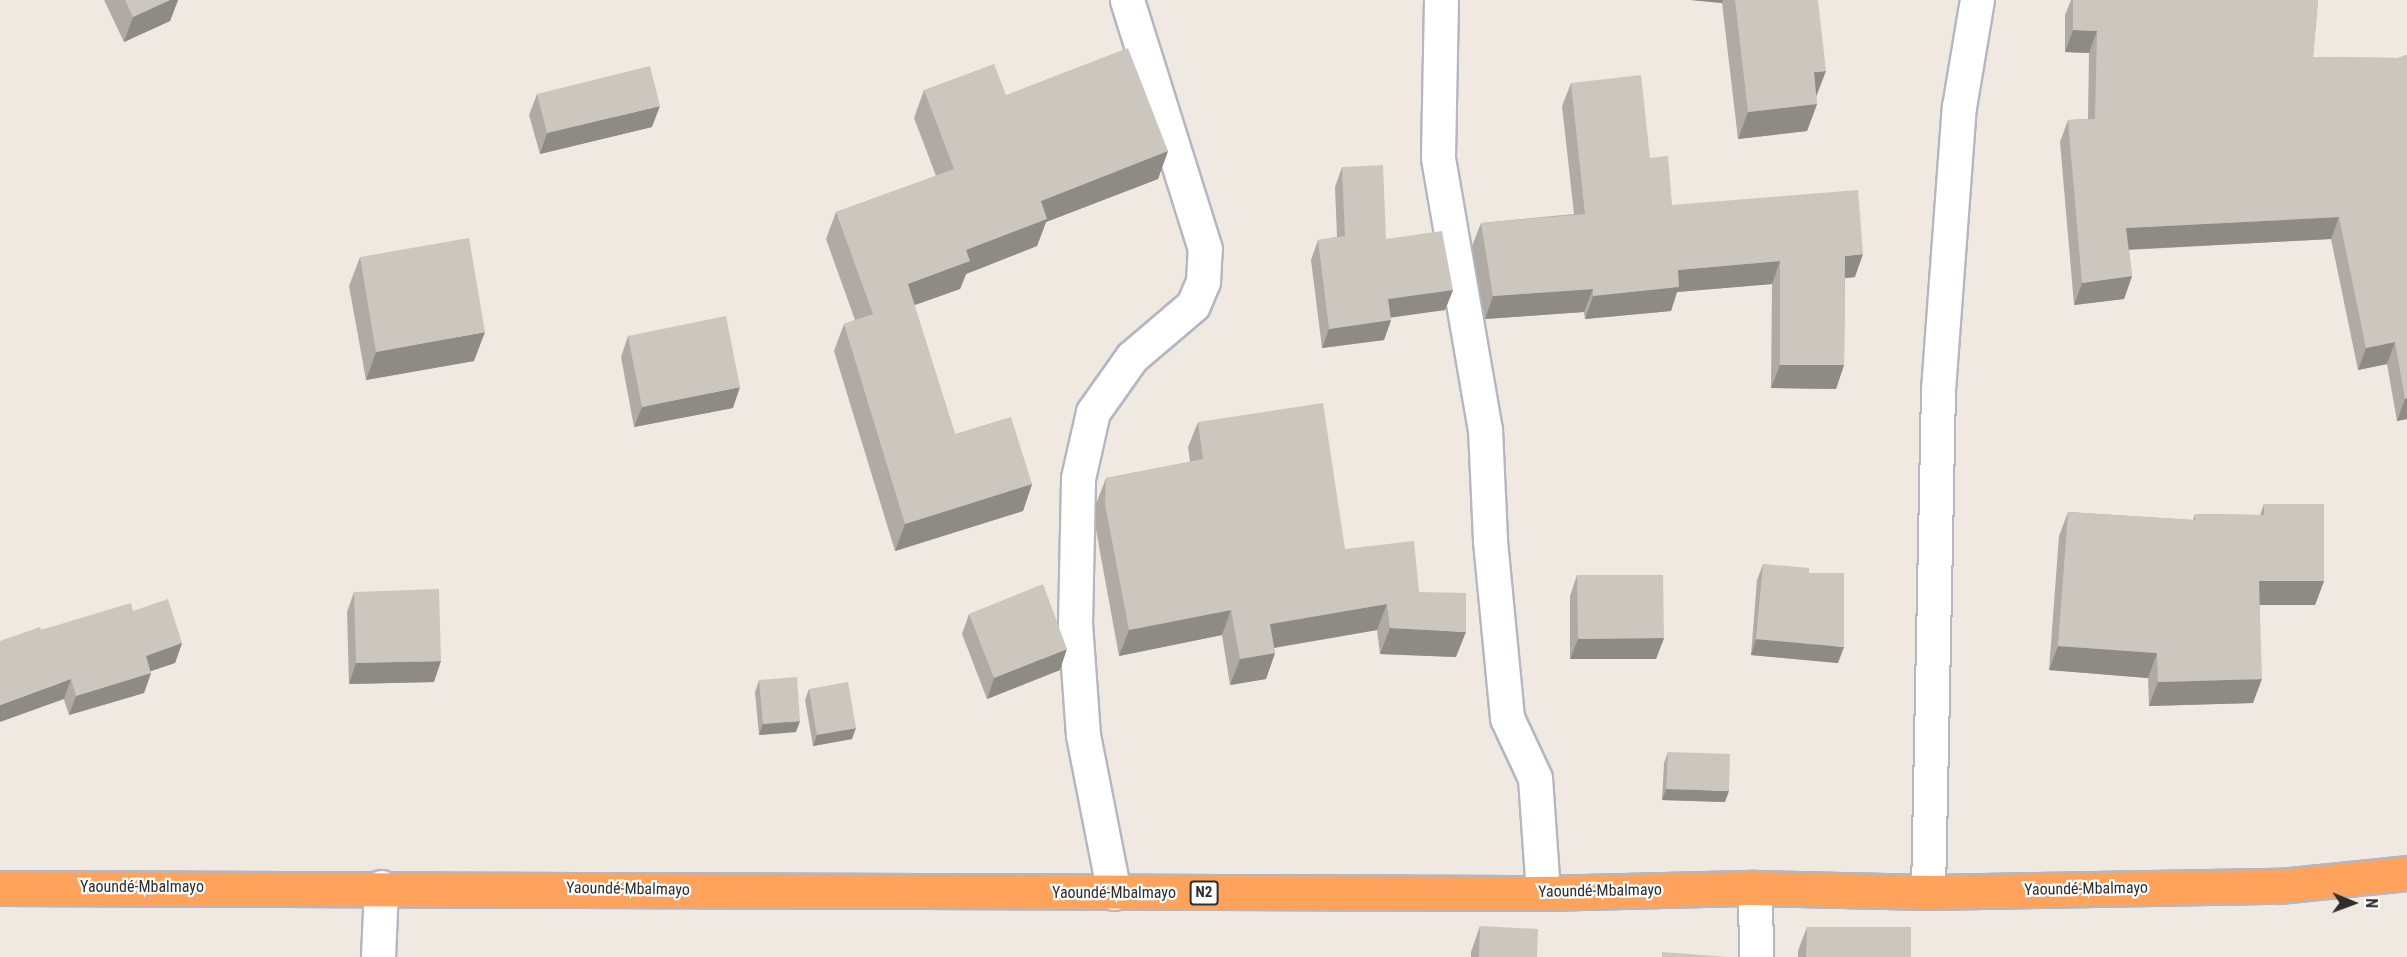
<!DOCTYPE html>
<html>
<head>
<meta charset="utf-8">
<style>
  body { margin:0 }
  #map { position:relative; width:2407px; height:957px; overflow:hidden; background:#efe9e1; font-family:"Roboto Condensed",sans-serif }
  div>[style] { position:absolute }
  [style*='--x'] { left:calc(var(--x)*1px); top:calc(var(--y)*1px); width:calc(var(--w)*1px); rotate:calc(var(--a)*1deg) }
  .roads { filter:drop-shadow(2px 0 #b4b7c1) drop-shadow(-2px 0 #b4b7c1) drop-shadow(0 2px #b4b7c1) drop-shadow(0 -2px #b4b7c1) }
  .minor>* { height:33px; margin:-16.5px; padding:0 16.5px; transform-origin:16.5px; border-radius:16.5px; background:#fff }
  .highway>* { height:33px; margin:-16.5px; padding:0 16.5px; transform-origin:16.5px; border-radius:16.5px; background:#ffa35c }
  .wall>* { inset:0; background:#afaba4 }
  .shaded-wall>* { inset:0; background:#8e8b86 }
  .building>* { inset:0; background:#cbc7bf }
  span { translate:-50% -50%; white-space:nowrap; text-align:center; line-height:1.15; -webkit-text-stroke:4.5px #fff; paint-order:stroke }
  .shield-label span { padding:2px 4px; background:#fff; border:2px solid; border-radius:4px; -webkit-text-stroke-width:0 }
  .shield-label { font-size:15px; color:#2e2e2e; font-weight:700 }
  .street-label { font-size:16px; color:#2e2e2e }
  .north { position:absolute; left:2323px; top:873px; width:60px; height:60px; -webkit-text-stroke:4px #fff; paint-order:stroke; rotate:91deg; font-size:16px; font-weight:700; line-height:24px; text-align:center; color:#2e2e2e }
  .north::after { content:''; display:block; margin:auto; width:21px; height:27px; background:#2e2e2e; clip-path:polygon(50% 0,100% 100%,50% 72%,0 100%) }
</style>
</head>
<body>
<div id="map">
  <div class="roads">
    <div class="minor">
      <div style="--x:1441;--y:0;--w:158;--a:91.1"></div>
      <div style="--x:1438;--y:158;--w:275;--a:80.2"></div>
      <div style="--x:1485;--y:429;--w:112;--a:87.4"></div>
      <div style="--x:1490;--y:541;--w:178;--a:84.5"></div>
      <div style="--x:1507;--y:718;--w:66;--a:65"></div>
      <div style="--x:1535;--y:778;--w:115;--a:86"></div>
      <div style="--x:1755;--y:888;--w:69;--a:89.2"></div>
      <div style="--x:1928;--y:892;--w:502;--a:-88.86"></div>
      <div style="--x:1938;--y:390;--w:284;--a:-85.8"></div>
      <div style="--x:1959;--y:107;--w:109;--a:-80.5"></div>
      <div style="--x:1114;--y:893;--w:161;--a:-101.1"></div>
      <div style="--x:1083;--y:735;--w:111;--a:-94.1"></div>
      <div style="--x:1075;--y:624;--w:146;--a:-88.8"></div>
      <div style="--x:1078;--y:478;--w:68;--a:-77.2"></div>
      <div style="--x:1093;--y:412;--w:67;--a:-54.7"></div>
      <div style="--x:1132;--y:357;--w:80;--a:-40.4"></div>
      <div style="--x:1193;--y:305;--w:25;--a:-67"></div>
      <div style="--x:1203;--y:282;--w:33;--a:-87"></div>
      <div style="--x:1205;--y:249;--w:261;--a:-107.4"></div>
      <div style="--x:378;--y:957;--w:70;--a:-87.5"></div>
    </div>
    <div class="highway">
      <div style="--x:0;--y:888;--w:1543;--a:0.19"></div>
      <div style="--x:1543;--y:893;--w:212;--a:-1.4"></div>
      <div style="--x:1755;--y:888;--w:173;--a:1.3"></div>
      <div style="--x:1928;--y:892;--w:352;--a:-1"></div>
      <div style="--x:2280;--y:886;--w:128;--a:-5.8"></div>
    </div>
  </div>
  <div class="wall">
    <div style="clip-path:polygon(104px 0,178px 0,170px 21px,124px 42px)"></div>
    <div style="clip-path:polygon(1691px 0,1818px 0,1816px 96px,1817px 104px,1807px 131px,1738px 139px,1722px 3px)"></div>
    <div style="clip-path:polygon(2071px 0,2318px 0,2313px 57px,2398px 58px,2407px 55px,2407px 419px,2397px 421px,2387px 364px,2358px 370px,2331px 239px,2129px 250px,2132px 276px,2124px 299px,2074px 305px,2060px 142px,2068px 120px,2088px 119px,2089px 53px,2065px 52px,2065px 15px)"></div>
    <div style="clip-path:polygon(1571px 83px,1650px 158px,1672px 205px,1855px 277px,1845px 278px,1844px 365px,1836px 389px,1771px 388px,1772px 284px,1677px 292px,1671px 311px,1585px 319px,1584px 312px,1485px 319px,1472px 246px,1481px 223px,1574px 214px,1562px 106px)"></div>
    <div style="clip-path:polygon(924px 90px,1006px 95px,1168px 151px,1158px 179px,1046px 222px,1037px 246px,966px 274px,960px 289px,914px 305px,955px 434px,1032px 484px,1023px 511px,895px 551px,834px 351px,844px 324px,855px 320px,826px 239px,836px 212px,936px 176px,914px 118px)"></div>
    <div style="clip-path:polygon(537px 94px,652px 127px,540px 154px,529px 115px)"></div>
    <div style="clip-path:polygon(1342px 167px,1386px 239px,1453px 290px,1445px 310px,1391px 317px,1391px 320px,1384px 340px,1322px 348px,1311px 260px,1318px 240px,1337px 237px,1335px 187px)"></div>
    <div style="clip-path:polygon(360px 257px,474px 361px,366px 380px,349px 286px)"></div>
    <div style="clip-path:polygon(628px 336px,733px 408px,634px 427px,621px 357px)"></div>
    <div style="clip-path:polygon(1198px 422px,1345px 549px,1419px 592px,1456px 657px,1380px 654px,1377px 630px,1274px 648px,1275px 653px,1266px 679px,1230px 685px,1222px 635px,1119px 656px,1096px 530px,1096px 504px,1106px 478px,1190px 462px,1188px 447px)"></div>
    <div style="clip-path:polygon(2264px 504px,2324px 581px,2315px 605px,2260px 605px,2253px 703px,2149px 706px,2148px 678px,2049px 670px,2059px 536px,2068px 512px,2193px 520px,2195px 514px,2260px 515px)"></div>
    <div style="clip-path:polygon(1763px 564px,1809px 573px,1838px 663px,1751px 655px,1757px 580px)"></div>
    <div style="clip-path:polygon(1577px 575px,1664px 638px,1656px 659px,1570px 659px,1570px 596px)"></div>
    <div style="clip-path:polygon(354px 592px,434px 682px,349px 684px,347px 612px)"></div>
    <div style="clip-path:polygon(133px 611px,182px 643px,175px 663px,151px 671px,151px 673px,144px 693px,69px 715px,41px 630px)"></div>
    <div style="clip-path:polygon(969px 614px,1060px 670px,987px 699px,962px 634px)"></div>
    <div style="clip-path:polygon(759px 680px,796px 732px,759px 735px,755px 692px)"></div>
    <div style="clip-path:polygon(809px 689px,852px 739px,813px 746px,805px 700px)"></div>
    <div style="clip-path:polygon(1668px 752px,1725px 802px,1662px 800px,1664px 763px)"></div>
    <div style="clip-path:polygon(1480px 926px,1537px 957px,1471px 957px,1471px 952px)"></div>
    <div style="clip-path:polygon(1807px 927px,1911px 957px,1798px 957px,1798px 951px)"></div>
  </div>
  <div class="shaded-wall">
    <div style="clip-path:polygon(170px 0,178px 0,170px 21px,124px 42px,133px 17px)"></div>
    <div style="clip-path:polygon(1691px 0,1723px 0,1722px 3px)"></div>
    <div style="clip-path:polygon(2073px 30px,2097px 31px,2089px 53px,2065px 52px)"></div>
    <div style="clip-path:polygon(1826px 71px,1816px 97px,1814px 72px)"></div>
    <div style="clip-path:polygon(1817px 104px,1807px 131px,1738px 139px,1748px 112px)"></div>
    <div style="clip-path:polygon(660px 106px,652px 127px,540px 154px,547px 133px)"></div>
    <div style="clip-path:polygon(1168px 151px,1158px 179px,1046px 222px,1037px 246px,966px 274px,960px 289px,898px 311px,908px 284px,966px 250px,1041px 201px)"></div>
    <div style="clip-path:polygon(2339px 217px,2331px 239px,2118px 250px,2126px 228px)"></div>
    <div style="clip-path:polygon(1863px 254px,1855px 277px,1836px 279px,1845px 256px)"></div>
    <div style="clip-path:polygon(1780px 261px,1772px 284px,1677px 292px,1671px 311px,1585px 319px,1593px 296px,1678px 270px)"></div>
    <div style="clip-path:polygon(2132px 276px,2124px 299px,2074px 305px,2082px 283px)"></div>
    <div style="clip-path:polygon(1593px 289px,1584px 312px,1485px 319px,1493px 296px)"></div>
    <div style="clip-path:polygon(1453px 290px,1445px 310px,1381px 319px,1388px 299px)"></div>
    <div style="clip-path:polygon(1391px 320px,1384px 340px,1322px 348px,1329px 329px)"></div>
    <div style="clip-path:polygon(485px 332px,474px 361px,366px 380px,376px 352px)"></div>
    <div style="clip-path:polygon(2395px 342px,2387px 364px,2358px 370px,2366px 348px)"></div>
    <div style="clip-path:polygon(1780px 365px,1844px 365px,1836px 389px,1771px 388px)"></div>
    <div style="clip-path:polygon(740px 387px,733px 408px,634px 427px,642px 407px)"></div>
    <div style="clip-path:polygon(2407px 398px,2407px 419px,2397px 421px,2405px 399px)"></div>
    <div style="clip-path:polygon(1032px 484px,1023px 511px,895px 551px,905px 524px)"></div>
    <div style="clip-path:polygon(2259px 581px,2324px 581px,2315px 605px,2250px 605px)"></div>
    <div style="clip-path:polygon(1387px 604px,1377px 630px,1261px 650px,1270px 624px)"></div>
    <div style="clip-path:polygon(1231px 610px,1222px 635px,1119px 656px,1129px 630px)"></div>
    <div style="clip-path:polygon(1390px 628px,1466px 632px,1456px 657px,1380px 654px)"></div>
    <div style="clip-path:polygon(1664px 638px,1656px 659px,1570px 659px,1578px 639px)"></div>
    <div style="clip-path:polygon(1756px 639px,1844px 647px,1838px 663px,1751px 655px)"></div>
    <div style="clip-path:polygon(182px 643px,175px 663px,139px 675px,146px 656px)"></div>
    <div style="clip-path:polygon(2058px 646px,2157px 653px,2148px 678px,2049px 670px)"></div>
    <div style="clip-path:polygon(1067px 649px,1060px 670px,987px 699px,994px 678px)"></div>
    <div style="clip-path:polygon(1275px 653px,1266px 679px,1230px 685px,1240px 659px)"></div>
    <div style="clip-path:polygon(441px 661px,434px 682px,349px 684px,356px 663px)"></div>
    <div style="clip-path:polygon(151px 673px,144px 693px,69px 715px,76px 696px)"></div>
    <div style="clip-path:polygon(71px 679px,64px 699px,0 722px,0 705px)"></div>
    <div style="clip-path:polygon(2262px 679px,2253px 703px,2149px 706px,2158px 682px)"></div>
    <div style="clip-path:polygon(800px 721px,796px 732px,759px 735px,763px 724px)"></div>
    <div style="clip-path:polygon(856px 728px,852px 739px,813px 746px,817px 735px)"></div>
    <div style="clip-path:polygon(1666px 789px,1729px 791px,1725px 802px,1662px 800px)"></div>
  </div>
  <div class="building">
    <div style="clip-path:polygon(125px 0,170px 0,133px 17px)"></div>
    <div style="clip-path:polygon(1735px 0,1818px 0,1826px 71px,1814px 72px,1817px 104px,1748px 112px)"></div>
    <div style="clip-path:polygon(2073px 0,2318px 0,2313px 57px,2398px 58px,2407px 55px,2407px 398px,2405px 399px,2395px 342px,2366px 348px,2339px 217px,2126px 228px,2132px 276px,2082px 283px,2068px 120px,2095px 119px,2097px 31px,2073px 30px)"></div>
    <div style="clip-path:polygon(1128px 48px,1168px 151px,1041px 201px,1047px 219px,966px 250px,970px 261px,908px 284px,955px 434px,1011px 417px,1032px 484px,905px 524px,844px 324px,873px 314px,836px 212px,954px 169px,924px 90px,994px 64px,1006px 95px)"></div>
    <div style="clip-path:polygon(650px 66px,660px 106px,547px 133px,537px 94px)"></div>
    <div style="clip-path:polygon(1641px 75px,1650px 158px,1668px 156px,1672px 205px,1858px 190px,1863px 254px,1845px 256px,1844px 365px,1780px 365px,1780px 261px,1678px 270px,1679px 287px,1593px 296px,1593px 289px,1493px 296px,1481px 223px,1585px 214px,1571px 83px)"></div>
    <div style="clip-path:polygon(1383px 165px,1386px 239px,1442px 231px,1453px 290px,1388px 299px,1391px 320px,1329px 329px,1318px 240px,1345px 236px,1342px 167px)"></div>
    <div style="clip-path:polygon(469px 238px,485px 332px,376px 352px,360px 257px)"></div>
    <div style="clip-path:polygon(726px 316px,740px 387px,642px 407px,628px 336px)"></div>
    <div style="clip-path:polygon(1323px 403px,1345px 549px,1414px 541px,1419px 592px,1466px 593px,1466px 632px,1390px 628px,1387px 604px,1270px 624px,1275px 653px,1240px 659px,1231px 610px,1129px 630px,1105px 504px,1106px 478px,1203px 459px,1198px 422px)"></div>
    <div style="clip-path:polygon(2264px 504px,2324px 504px,2324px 581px,2259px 581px,2262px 679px,2158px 682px,2157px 653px,2058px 646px,2068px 512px,2195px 520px,2195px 514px,2264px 515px)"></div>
    <div style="clip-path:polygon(1763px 564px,1809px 568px,1809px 573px,1844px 573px,1844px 647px,1756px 639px)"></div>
    <div style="clip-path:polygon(1577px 575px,1663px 575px,1664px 638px,1578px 639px)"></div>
    <div style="clip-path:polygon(1043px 584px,1067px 649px,994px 678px,969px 614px)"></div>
    <div style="clip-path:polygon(439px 589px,441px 661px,356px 663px,354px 592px)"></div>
    <div style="clip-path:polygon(168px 599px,182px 643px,146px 656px,151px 673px,76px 696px,71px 679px,0 705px,0 641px,40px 627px,41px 630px,131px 603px,133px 611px)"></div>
    <div style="clip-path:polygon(797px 677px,800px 721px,763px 724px,759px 680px)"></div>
    <div style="clip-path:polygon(848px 682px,856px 728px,817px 735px,809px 689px)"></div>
    <div style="clip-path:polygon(1668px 752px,1730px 754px,1729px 791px,1666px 789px)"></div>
    <div style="clip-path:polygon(1480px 926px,1538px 929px,1537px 957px,1479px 957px)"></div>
    <div style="clip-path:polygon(1807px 927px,1911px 927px,1911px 957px,1806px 957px)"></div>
    <div style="clip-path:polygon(1662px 952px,1728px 957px,1662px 957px)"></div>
  </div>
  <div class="shield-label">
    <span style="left:1204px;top:893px">N2</span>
  </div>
  <div class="street-label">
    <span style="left:142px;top:887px">Yaoundé-Mbalmayo</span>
    <span style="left:628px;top:889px;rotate:1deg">Yaoundé-Mbalmayo</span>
    <span style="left:2086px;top:889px;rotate:-1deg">Yaoundé-Mbalmayo</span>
    <span style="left:1600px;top:891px;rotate:-1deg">Yaoundé-Mbalmayo</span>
    <span style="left:1114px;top:893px">Yaoundé-Mbalmayo</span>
  </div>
  <div class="north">N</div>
</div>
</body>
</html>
